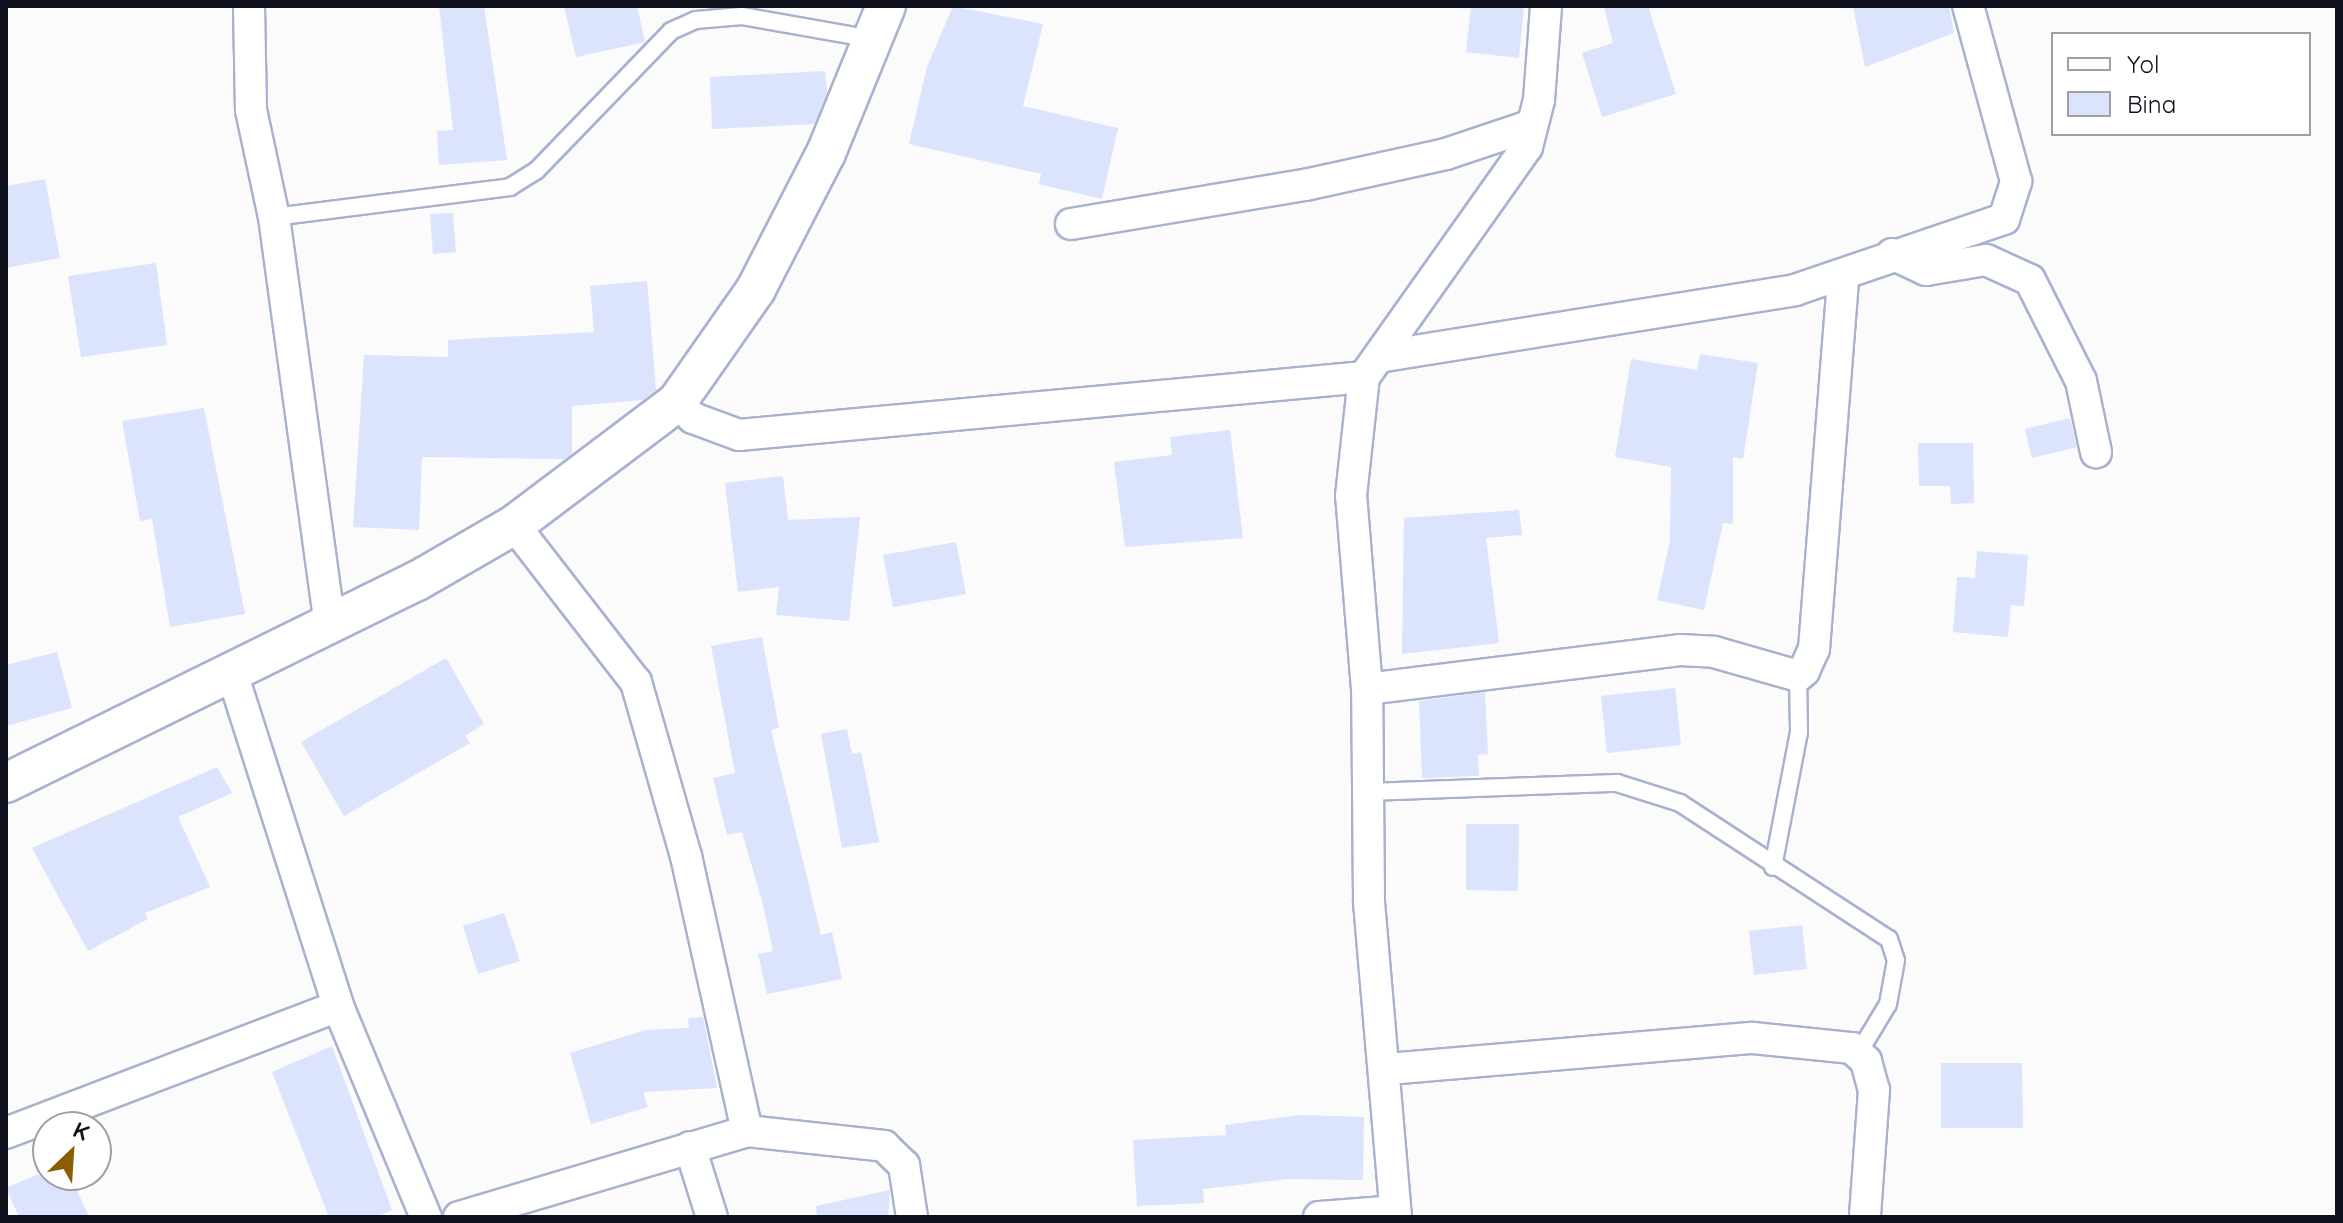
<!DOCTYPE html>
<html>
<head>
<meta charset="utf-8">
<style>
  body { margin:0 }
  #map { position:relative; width:2343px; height:1223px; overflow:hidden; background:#fbfbfb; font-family:Quicksand,sans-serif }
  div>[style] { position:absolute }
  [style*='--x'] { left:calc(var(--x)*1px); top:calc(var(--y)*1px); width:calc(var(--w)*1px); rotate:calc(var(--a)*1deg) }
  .building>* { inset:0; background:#dbe3fd }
  .roads { filter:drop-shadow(2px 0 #a8b2d0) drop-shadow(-2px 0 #a8b2d0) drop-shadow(0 2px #a8b2d0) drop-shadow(0 -2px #a8b2d0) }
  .service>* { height:16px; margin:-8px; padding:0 8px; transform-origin:8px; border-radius:8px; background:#fff }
  .minor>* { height:30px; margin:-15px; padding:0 15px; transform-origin:15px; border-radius:15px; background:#fff }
  .tertiary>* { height:38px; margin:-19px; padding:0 19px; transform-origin:19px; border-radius:19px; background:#fff }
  span { translate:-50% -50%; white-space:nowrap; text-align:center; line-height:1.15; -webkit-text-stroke:8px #fff; paint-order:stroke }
  .frame { position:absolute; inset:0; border:8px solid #0e111b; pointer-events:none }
  .legend { position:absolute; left:2051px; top:32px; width:260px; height:104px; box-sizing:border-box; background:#fff; border:2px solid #9fa0a4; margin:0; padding:10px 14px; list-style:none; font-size:24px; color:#0e111b }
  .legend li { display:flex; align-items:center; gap:16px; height:40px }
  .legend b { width:40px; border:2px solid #9fa0a4 }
  .north { position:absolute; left:32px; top:1111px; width:80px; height:80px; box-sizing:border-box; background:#fff; border:2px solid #9fa0a4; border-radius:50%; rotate:25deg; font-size:22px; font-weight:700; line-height:32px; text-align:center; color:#0e111b }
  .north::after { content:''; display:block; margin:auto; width:28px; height:36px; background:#895d00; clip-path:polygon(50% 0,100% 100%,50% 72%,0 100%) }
</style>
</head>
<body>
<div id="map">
  <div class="building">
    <div style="clip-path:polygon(439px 6px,484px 6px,507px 160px,439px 165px,437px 131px,453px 130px)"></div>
    <div style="clip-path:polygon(564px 6px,637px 6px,645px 42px,576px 57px)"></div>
    <div style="clip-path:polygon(953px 6px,1043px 24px,1023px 106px,1118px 128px,1102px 199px,1039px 184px,1041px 174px,909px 144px,927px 67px)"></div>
    <div style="clip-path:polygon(1471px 6px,1524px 6px,1519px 58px,1466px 52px)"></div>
    <div style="clip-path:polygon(1604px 6px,1648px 6px,1676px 94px,1602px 117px,1582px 53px,1613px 43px)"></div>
    <div style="clip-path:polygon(1853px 6px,1949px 6px,1954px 33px,1865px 67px)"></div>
    <div style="clip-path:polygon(825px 71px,827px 93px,814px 124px,712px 129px,710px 77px)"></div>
    <div style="clip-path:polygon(45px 179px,60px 258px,6px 268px,6px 186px)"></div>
    <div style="clip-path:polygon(453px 213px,456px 252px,433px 254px,430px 214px)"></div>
    <div style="clip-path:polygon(156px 263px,167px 345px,81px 357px,68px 276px)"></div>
    <div style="clip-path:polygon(647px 281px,656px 390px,643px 400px,572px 406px,572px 454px,564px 459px,422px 457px,419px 530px,353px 527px,364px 355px,448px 357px,448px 340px,594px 332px,590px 286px)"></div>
    <div style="clip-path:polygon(1700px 354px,1758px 363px,1743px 459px,1733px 457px,1733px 524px,1723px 523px,1704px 610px,1657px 600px,1670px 541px,1671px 467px,1615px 457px,1631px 359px,1697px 370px)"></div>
    <div style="clip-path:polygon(204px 408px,245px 614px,170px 627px,152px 519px,140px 521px,122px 421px)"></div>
    <div style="clip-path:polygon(2070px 418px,2077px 447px,2032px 458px,2025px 429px)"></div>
    <div style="clip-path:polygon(1230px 430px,1243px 538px,1125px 547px,1114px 462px,1172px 455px,1170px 437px)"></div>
    <div style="clip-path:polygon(1918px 443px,1973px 443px,1974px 503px,1951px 504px,1950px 486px,1919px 486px)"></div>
    <div style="clip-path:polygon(783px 476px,788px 520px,860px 517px,849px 621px,776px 615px,779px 587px,738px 592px,725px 483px)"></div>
    <div style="clip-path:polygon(1519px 510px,1522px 535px,1486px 538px,1499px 643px,1402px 654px,1404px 518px)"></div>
    <div style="clip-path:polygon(956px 542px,966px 594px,893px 607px,883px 555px)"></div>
    <div style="clip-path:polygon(1977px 551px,2028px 555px,2024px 606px,2011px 605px,2008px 637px,1953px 632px,1957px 577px,1975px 578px)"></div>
    <div style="clip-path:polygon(762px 637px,779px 728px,771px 730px,821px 935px,832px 932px,842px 979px,767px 994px,758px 954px,773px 951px,763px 905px,742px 832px,727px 835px,713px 778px,735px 773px,711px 646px)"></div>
    <div style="clip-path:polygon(57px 652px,72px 708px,6px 726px,6px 665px)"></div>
    <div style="clip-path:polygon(446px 658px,484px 724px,465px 736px,470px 743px,344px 816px,301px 742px)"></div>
    <div style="clip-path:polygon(1675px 688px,1681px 745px,1607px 753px,1601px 696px)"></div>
    <div style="clip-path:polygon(1485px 692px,1488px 754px,1478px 755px,1479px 776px,1422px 778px,1419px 701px)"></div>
    <div style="clip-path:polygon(847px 729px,852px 754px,861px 752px,879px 842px,842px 848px,821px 734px)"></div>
    <div style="clip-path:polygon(217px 767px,232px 793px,178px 817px,210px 887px,145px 913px,148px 919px,88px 951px,32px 848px)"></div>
    <div style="clip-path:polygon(1466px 824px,1519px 824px,1518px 891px,1466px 890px)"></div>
    <div style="clip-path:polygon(504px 913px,520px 961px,478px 974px,463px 926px)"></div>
    <div style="clip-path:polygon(1802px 925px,1807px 969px,1754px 975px,1749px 931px)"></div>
    <div style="clip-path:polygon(703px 1017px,717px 1088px,643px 1092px,648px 1107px,591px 1124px,570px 1053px,646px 1030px,689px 1028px,688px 1018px)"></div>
    <div style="clip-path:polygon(332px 1046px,392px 1210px,375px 1217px,329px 1217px,272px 1072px)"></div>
    <div style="clip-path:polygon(1941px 1063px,2022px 1063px,2023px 1128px,1941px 1128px)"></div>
    <div style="clip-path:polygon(1300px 1115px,1364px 1117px,1363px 1180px,1288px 1179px,1203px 1189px,1204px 1203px,1137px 1206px,1133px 1140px,1226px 1135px,1225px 1125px)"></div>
    <div style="clip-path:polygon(36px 1175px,70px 1175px,89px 1217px,19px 1217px,6px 1188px)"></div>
    <div style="clip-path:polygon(890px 1190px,888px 1217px,817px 1217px,816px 1206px)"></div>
  </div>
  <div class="roads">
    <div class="service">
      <div style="--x:274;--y:217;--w:238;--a:-7.2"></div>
      <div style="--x:510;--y:187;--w:31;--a:-32"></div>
      <div style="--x:536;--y:171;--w:194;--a:-46"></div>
      <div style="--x:671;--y:31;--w:27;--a:-24"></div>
      <div style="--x:696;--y:20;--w:46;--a:-5"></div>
      <div style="--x:742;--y:16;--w:132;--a:10"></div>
      <div style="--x:1368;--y:792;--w:249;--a:-2.1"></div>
      <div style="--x:1617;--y:783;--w:66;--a:17.6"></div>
      <div style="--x:1680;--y:803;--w:249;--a:33.1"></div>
      <div style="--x:1889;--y:939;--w:22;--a:72"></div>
      <div style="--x:1896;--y:960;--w:45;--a:100.3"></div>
      <div style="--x:1888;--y:1004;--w:58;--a:121"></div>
      <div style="--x:1773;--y:867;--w:137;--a:-79.1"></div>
      <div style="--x:1799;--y:732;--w:56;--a:-91"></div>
    </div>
    <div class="minor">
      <div style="--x:249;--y:6;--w:104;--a:88.9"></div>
      <div style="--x:251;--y:110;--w:109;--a:77.9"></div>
      <div style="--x:274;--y:217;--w:413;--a:82.2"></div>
      <div style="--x:1071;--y:224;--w:237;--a:-9.5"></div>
      <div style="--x:1305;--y:185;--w:144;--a:-12.4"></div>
      <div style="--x:1446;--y:154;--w:91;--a:-18.6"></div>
      <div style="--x:1892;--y:254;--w:38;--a:25"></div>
      <div style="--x:1926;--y:270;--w:61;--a:-9.5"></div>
      <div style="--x:1986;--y:260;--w:48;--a:24.4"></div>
      <div style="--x:2030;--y:280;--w:113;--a:63.2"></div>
      <div style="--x:2081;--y:381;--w:73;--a:78.1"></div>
      <div style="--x:1384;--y:356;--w:416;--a:-9.1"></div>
      <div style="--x:1795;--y:290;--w:221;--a:-18.8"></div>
      <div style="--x:2004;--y:219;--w:40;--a:-72"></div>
      <div style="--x:2016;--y:181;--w:181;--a:-105.3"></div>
      <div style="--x:677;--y:402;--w:23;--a:45"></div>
      <div style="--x:693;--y:418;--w:49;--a:20.3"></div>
      <div style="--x:739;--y:435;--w:628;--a:-5.3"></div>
      <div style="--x:514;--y:525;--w:199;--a:52.2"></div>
      <div style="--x:636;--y:682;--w:181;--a:74"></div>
      <div style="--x:686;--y:856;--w:282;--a:77.5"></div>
      <div style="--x:232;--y:673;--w:349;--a:72.3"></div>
      <div style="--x:338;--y:1006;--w:229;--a:67.4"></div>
      <div style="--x:1367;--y:689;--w:315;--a:-7.1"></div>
      <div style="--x:1680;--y:650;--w:34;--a:3"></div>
      <div style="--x:1714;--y:652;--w:87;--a:15.9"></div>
      <div style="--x:1798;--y:676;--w:8;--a:-40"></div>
      <div style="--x:1804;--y:671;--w:24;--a:-66"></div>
      <div style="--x:1814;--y:649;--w:372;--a:-85.5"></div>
      <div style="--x:1388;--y:1069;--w:366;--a:-4.9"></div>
      <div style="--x:1753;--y:1038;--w:100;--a:5.8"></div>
      <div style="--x:1852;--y:1048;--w:19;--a:43"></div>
      <div style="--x:1866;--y:1061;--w:30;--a:75"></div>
      <div style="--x:1874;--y:1090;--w:127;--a:94.1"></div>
      <div style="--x:6;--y:1133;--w:355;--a:-20.9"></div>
      <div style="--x:690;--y:1147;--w:73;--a:72.6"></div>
      <div style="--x:459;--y:1217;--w:301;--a:-16.6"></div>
      <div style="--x:747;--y:1131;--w:138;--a:6.2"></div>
      <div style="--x:884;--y:1146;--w:28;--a:44"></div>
      <div style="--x:904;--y:1165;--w:53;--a:81.3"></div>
      <div style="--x:1319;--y:1217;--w:76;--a:-4.5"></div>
      <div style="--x:1396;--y:1217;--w:318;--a:-94.9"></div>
      <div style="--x:1369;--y:900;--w:211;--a:-90.5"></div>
      <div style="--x:1367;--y:689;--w:194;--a:-94.7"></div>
      <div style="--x:1351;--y:496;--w:120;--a:-83.8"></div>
      <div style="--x:1364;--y:377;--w:282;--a:-54.7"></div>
      <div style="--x:1527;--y:147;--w:49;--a:-75.7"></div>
      <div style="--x:1539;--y:100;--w:94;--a:-85.7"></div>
    </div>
    <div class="tertiary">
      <div style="--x:6;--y:783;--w:458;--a:-26.2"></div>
      <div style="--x:417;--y:581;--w:112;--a:-30"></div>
      <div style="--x:514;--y:525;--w:204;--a:-37"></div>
      <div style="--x:677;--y:402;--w:138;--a:-55"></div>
      <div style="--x:756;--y:289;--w:153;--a:-62.8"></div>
      <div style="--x:826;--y:153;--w:159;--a:-67.8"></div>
    </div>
  </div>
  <div class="frame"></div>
  <ul class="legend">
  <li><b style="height:10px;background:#fff"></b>Yol</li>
  <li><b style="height:22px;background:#dbe3fd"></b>Bina</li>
  </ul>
  <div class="north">K</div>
</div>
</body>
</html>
